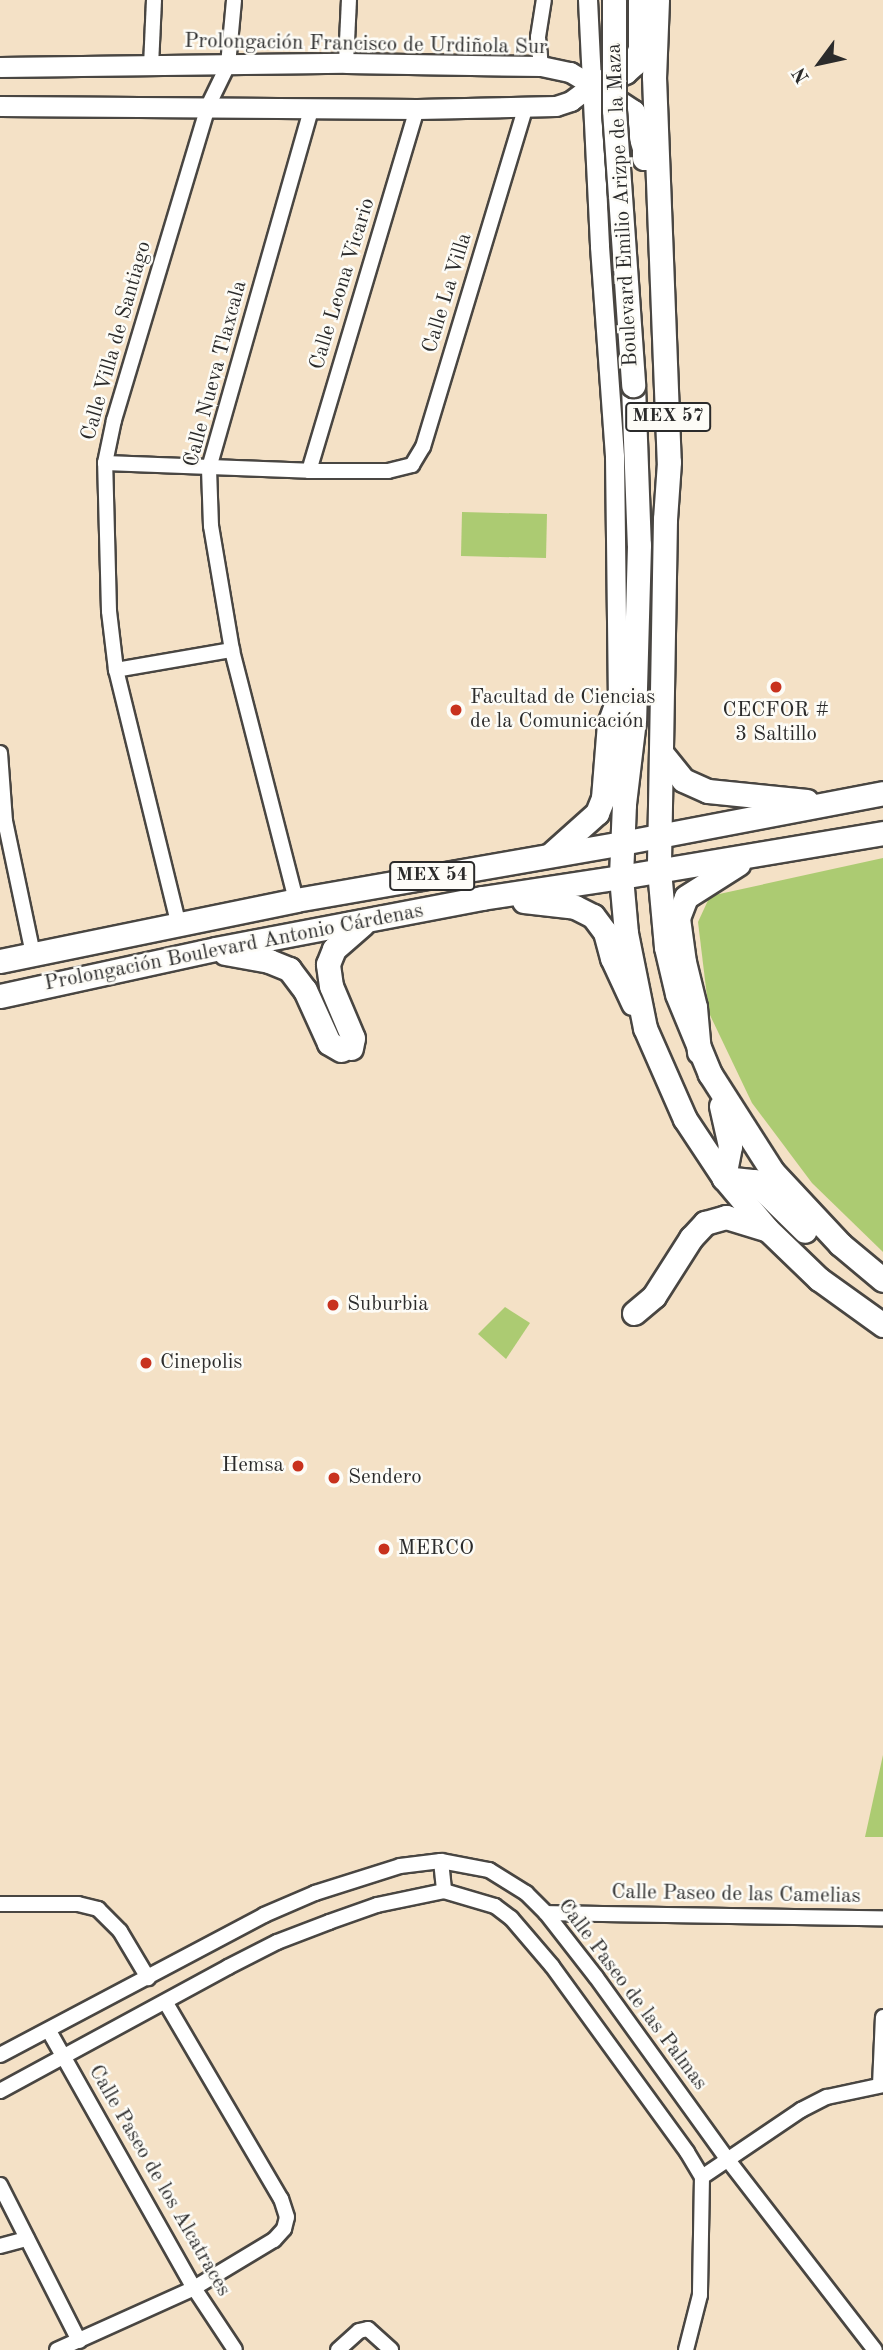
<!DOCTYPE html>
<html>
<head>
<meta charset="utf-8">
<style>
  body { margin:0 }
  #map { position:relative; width:883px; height:2350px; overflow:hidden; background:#f4e1c6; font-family:"Old Standard TT",serif }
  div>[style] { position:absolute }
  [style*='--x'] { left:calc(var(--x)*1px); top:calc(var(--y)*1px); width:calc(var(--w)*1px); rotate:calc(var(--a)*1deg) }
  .green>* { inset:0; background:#accb72 }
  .roads { filter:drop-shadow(2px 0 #494642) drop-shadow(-2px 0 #494642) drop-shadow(0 2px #494642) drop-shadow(0 -2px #494642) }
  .minor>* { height:14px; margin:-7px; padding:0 7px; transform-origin:7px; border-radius:7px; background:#fff }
  .tertiary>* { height:18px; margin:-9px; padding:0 9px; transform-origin:9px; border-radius:9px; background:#fff }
  .secondary>* { height:19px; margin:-9.5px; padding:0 9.5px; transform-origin:9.5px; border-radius:9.5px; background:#fff }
  .primary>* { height:23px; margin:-11.5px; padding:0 11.5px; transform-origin:11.5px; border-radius:11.5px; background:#fff }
  .trunk>* { height:23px; margin:-11.5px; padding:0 11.5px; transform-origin:11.5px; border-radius:11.5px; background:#fff }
  .bridges { filter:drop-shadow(2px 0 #494642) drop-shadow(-2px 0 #494642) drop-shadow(0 2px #494642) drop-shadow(0 -2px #494642) }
  .trunk-bridge>* { height:23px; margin:-11.5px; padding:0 11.5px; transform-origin:11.5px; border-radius:11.5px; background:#fff }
  .dots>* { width:19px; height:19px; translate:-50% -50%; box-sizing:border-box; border:4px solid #fdfcf7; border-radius:50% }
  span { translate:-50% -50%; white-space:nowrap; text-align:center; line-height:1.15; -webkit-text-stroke:5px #fdfcf7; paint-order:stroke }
  .shield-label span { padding:2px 5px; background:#fdfcf7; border:2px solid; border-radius:5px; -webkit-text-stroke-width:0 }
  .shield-label { font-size:19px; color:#2b2b2b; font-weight:700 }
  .street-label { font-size:21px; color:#2b2b2b }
  .poi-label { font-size:21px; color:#2b2b2b }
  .left { translate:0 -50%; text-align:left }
  .right { translate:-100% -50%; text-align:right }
  .north { position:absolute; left:785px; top:28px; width:70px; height:70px; -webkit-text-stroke:5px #fdfcf7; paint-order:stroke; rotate:237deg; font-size:19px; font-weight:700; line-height:28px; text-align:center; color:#2b2b2b }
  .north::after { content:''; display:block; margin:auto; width:24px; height:32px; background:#2b2b2b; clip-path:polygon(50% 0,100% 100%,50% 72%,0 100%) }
</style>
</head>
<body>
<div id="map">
  <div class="green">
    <div style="clip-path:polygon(462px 512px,547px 514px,546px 558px,461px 556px)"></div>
    <div style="clip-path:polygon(883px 858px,883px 1252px,812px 1183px,752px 1103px,709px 1013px,698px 922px,710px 896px)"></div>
    <div style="clip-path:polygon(505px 1307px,530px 1323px,506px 1359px,478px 1334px)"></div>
    <div style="clip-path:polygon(883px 1755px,883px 1837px,865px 1837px)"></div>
  </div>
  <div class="roads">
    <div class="minor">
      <div style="--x:346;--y:63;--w:63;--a:-87.3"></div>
      <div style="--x:151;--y:66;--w:66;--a:-87.4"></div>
      <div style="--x:541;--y:66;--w:29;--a:-96"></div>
      <div style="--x:538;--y:37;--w:37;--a:-81"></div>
      <div style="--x:105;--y:463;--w:204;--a:2.2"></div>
      <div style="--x:309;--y:471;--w:79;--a:0"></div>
      <div style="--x:388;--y:471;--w:25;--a:-14"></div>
      <div style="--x:412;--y:465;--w:21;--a:-59"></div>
      <div style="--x:423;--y:447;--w:356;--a:-73.2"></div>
      <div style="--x:309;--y:471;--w:378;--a:-73.4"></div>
      <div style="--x:116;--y:670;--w:118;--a:-9.8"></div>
      <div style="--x:0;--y:753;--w:68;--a:85.8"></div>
      <div style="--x:5;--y:821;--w:136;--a:78.1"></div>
      <div style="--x:296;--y:900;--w:258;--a:-104.4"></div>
      <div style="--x:232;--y:650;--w:126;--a:-99.6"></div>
      <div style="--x:211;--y:526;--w:58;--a:-92"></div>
      <div style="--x:209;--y:468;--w:375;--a:-74.1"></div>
      <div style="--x:179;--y:926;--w:264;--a:-103.8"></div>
      <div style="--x:116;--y:670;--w:59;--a:-96.8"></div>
      <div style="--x:109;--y:611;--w:148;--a:-91.5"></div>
      <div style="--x:105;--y:463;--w:44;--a:-78.2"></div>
      <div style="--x:114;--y:420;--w:328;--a:-73.3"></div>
      <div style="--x:208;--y:106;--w:46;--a:-64"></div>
      <div style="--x:228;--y:65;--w:65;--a:-84.7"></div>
      <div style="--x:441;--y:1861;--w:30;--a:84"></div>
      <div style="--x:0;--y:1904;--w:78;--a:0"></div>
      <div style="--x:78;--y:1904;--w:21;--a:14"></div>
      <div style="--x:98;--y:1909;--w:31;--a:45"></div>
      <div style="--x:120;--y:1931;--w:55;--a:59.2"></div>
      <div style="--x:546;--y:1913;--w:337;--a:0.9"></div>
      <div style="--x:49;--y:2031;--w:295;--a:60.6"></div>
      <div style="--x:194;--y:2288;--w:74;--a:56.5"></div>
      <div style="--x:0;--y:2055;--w:299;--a:-27.9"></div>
      <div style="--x:264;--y:1915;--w:56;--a:-23.3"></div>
      <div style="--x:315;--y:1893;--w:89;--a:-17.6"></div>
      <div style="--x:400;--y:1866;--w:41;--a:-7"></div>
      <div style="--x:441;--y:1861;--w:49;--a:10.6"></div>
      <div style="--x:489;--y:1870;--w:44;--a:31.9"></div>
      <div style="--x:526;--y:1893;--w:28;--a:45"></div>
      <div style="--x:546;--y:1913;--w:81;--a:52"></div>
      <div style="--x:596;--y:1977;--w:226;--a:54.2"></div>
      <div style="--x:728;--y:2160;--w:240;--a:52.3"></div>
      <div style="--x:880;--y:2085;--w:68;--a:-87.5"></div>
      <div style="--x:0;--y:2091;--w:260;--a:-28.5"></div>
      <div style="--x:228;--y:1967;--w:55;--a:-27"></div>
      <div style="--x:277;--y:1942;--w:56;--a:-21"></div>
      <div style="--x:329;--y:1922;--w:51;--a:-19.5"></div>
      <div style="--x:377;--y:1905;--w:68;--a:-11.8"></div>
      <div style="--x:444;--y:1891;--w:53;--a:16.4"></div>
      <div style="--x:495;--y:1906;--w:20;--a:37"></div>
      <div style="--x:511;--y:1918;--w:63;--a:49.5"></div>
      <div style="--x:552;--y:1966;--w:230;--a:54"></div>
      <div style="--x:687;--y:2152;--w:29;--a:59"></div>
      <div style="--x:702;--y:2177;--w:118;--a:91"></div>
      <div style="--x:700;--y:2295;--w:57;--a:104.3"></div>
      <div style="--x:702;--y:2177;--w:120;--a:-34.1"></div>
      <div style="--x:801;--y:2110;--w:29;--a:-27"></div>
      <div style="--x:827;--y:2097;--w:57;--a:-12.1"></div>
      <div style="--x:0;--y:2185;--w:175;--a:63.1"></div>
      <div style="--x:0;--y:2246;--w:28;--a:-15"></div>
      <div style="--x:57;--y:2350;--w:150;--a:-24.3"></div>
      <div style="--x:194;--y:2288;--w:93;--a:-31"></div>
      <div style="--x:274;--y:2240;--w:15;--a:-48"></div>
      <div style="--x:284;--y:2229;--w:12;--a:-76"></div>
      <div style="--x:287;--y:2217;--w:19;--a:-108"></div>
      <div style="--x:281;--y:2199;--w:227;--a:-120.4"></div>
      <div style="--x:338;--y:2350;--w:28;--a:-42"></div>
      <div style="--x:359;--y:2331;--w:9;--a:-13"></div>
      <div style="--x:368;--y:2329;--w:31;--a:42"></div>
    </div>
    <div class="tertiary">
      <div style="--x:588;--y:0;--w:247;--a:87.2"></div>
      <div style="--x:600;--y:247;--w:211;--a:85.9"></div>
      <div style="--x:615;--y:457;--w:319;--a:89.3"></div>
    </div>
    <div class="secondary">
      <div style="--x:0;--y:67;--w:346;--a:-0.7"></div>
      <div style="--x:346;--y:63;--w:195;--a:0.9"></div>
      <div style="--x:541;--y:66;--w:30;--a:12"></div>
      <div style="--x:570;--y:72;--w:26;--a:31"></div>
      <div style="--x:592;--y:85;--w:26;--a:143"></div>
      <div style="--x:571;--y:101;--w:16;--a:162"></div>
      <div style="--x:556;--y:106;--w:139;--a:178.8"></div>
      <div style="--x:417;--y:109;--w:417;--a:-179.6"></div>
    </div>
    <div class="primary">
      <div style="--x:550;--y:855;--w:63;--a:-41.8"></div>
      <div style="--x:597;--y:813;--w:16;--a:-68"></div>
      <div style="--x:603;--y:798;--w:74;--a:-85.4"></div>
      <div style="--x:609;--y:724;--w:32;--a:-70"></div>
      <div style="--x:659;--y:870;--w:77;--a:84.8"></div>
      <div style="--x:666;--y:947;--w:48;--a:76.8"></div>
      <div style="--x:677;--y:994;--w:87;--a:67.6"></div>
      <div style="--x:710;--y:1074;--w:115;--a:57.4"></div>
      <div style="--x:772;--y:1171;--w:100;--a:47"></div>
      <div style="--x:840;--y:1244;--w:56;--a:39.9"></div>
      <div style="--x:524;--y:901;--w:51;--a:6.7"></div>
      <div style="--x:575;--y:907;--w:20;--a:27"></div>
      <div style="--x:593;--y:916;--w:20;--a:53"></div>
      <div style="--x:605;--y:932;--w:27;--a:75"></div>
      <div style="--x:612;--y:958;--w:50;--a:65"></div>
      <div style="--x:225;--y:953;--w:45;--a:10.3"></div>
      <div style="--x:269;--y:961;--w:22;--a:22"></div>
      <div style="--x:289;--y:969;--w:26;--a:53"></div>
      <div style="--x:305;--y:990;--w:58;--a:65.6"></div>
      <div style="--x:329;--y:1043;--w:14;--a:30"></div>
      <div style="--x:0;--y:961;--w:302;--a:-11.6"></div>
      <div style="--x:296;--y:900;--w:331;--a:-9.9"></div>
      <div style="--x:0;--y:996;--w:220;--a:-12.3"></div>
      <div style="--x:215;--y:949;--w:272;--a:-10.8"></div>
      <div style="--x:482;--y:898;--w:141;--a:-8.6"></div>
      <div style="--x:621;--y:877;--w:56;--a:84.9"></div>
      <div style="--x:626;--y:933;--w:97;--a:78.7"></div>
      <div style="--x:645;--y:1028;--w:99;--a:66.3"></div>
      <div style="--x:685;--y:1119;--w:71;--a:56.5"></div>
      <div style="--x:724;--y:1178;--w:67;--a:49.9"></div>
      <div style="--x:767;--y:1229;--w:72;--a:43.9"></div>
      <div style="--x:819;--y:1279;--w:79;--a:35.7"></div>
      <div style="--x:351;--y:1048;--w:10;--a:-79"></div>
      <div style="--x:353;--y:1038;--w:56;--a:-112.9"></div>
      <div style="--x:331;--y:986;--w:22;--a:-98"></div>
      <div style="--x:328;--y:964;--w:16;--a:-68"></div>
      <div style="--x:334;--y:949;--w:38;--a:-41"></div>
      <div style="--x:721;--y:1106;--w:41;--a:77.3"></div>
      <div style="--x:730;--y:1146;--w:33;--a:101"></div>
      <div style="--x:724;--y:1178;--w:30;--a:6"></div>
      <div style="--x:754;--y:1181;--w:71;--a:44.4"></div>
      <div style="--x:634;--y:1313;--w:26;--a:-40"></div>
      <div style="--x:654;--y:1296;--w:69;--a:-57.5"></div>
      <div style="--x:691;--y:1238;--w:21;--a:-47"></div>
      <div style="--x:705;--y:1223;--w:22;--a:-16"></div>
      <div style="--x:726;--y:1217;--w:41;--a:17.1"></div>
    </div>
    <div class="trunk">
      <div style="--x:657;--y:0;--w:77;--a:92.2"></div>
      <div style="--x:654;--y:77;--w:385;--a:87.8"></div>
      <div style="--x:669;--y:462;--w:57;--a:94"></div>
      <div style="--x:665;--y:519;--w:351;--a:91"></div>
      <div style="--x:598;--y:83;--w:29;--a:-22"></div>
      <div style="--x:625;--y:72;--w:12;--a:-42"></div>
      <div style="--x:634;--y:64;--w:17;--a:-69"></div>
      <div style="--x:640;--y:48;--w:48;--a:-90"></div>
      <div style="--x:592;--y:85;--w:49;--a:33.4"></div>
      <div style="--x:633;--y:112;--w:37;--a:73"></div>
      <div style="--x:644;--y:147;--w:11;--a:90"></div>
      <div style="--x:633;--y:385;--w:160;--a:87.9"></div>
      <div style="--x:639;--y:545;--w:175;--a:91.6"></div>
      <div style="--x:634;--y:720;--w:85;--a:96.8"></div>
      <div style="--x:624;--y:804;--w:73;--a:92.4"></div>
      <div style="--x:621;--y:877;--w:266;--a:-9.5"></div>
      <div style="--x:663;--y:755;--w:32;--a:51"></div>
      <div style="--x:683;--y:780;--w:27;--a:24"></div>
      <div style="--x:708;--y:791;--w:99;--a:5.8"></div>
      <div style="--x:622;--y:843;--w:266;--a:-10.8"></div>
      <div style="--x:699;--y:1052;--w:45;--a:-95.1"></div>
      <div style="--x:695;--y:1007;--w:46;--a:-103.7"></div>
      <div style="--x:684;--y:962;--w:44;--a:-97.8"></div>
      <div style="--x:678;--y:918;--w:22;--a:-69"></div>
      <div style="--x:686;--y:897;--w:62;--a:-32.4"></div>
    </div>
  </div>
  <div class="bridges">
    <div class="trunk-bridge">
      <div style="--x:614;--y:0;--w:110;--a:90"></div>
      <div style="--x:614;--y:110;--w:276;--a:86"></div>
    </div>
  </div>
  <div class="dots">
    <div style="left:776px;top:687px;background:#c8321e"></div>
    <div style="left:456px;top:710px;background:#c8321e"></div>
    <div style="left:333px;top:1305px;background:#c8321e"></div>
    <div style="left:146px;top:1363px;background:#c8321e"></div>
    <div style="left:298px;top:1466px;background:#c8321e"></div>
    <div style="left:334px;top:1478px;background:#c8321e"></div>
    <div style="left:384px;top:1549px;background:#c8321e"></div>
  </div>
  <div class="shield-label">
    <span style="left:668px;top:417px">MEX 57</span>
    <span style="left:432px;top:876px">MEX 54</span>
  </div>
  <div class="street-label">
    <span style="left:366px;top:45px;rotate:1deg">Prolongación Francisco de Urdiñola Sur</span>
    <span style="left:623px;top:205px;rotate:-93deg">Boulevard Emilio Arizpe de la Maza</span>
    <span style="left:343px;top:284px;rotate:-73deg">Calle Leona Vicario</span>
    <span style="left:448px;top:293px;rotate:-73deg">Calle La Villa</span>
    <span style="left:117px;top:341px;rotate:-74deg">Calle Villa de Santiago</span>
    <span style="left:216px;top:374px;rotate:-75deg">Calle Nueva Tlaxcala</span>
    <span style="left:234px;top:948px;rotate:-11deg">Prolongación Boulevard Antonio Cárdenas</span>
    <span style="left:736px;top:1895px;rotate:1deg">Calle Paseo de las Camelias</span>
    <span style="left:632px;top:1995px;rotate:53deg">Calle Paseo de las Palmas</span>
    <span style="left:159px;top:2181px;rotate:60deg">Calle Paseo de los Alcatraces</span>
  </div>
  <div class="poi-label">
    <span class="left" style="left:470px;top:710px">Facultad de Ciencias<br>de la Comunicación</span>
    <span style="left:776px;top:723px">CECFOR #<br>3 Saltillo</span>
    <span class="left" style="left:347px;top:1305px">Suburbia</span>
    <span class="left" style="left:160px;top:1363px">Cinepolis</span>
    <span class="right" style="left:284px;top:1466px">Hemsa</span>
    <span class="left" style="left:348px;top:1478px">Sendero</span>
    <span class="left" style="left:398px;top:1549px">MERCO</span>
  </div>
  <div class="north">N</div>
</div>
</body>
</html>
